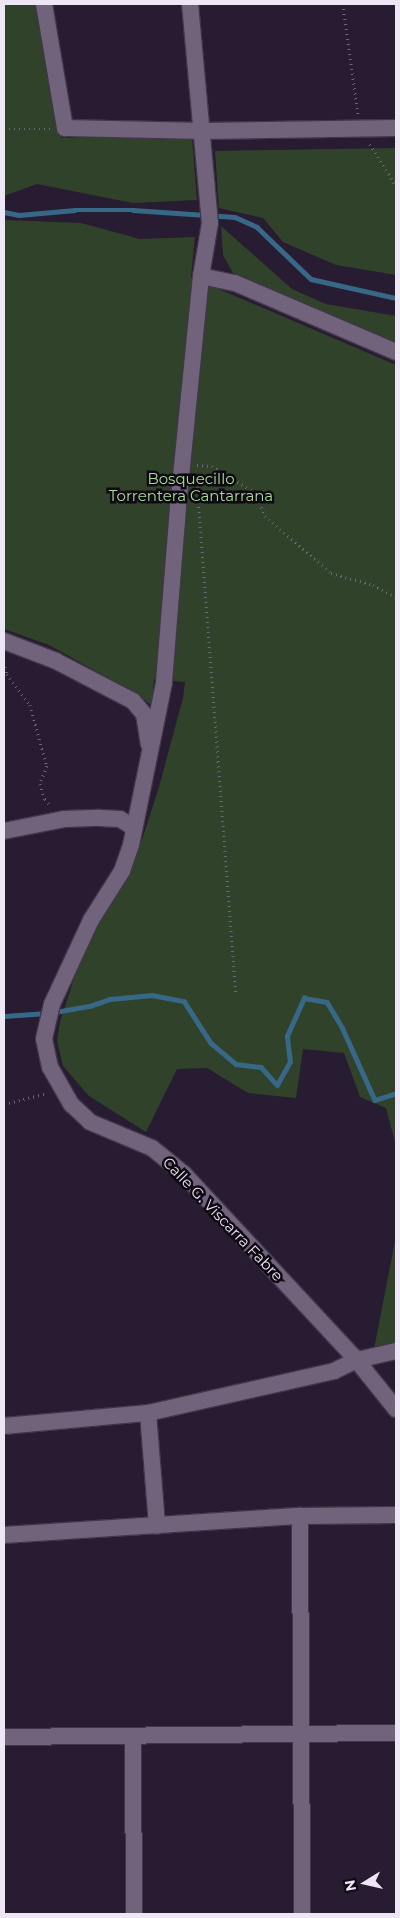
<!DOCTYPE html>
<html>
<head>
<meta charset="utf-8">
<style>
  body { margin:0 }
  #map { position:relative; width:400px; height:1918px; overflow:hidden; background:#271c31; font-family:Montserrat,sans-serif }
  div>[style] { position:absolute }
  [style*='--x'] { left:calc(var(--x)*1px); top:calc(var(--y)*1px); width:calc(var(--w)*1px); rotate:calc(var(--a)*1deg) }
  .green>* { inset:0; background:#30422a }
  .stream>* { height:4.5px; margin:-2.25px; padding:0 2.25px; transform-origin:2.25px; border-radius:2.25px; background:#386887 }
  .path>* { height:2.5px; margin-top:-1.25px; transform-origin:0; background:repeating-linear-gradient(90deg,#6e6577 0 1px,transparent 0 5px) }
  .roads { filter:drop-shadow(1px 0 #413748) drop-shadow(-1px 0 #413748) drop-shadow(0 1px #413748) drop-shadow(0 -1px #413748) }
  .minor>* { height:16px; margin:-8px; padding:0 8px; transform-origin:8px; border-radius:8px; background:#71637c }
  span { translate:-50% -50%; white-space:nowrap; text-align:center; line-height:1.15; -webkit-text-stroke:5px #0e0912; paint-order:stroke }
  .park-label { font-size:15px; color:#abdb99 }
  .street-label { font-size:15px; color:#ede6f4 }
  .frame { position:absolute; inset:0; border:5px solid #ede6f4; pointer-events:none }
  .north { position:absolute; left:340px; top:1858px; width:50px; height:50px; -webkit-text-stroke:4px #0e0912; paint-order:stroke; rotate:260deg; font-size:14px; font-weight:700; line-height:20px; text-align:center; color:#ede6f4 }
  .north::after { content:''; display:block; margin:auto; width:18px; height:22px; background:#ede6f4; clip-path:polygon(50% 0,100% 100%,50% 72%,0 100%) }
</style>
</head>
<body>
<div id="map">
  <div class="green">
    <div style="clip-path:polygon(4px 4px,40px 4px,61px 138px,192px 137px,197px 200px,133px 203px,37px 184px,4px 196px)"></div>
    <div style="clip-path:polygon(396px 148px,396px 275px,336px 265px,283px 242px,263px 218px,219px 208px,215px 151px)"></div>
    <div style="clip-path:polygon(4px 220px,81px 223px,140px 239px,195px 237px,191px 277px,396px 365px,396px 1146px,386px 1108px,360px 1097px,344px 1053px,303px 1049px,296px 1098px,248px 1093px,207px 1068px,177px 1069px,146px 1132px,89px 1096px,63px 1066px,57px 1041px,60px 1022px,90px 929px,137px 855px,159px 787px,183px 698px,185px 682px,154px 679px,152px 706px,139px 695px,49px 645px,4px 629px)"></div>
    <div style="clip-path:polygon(221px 226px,292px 289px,326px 304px,396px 316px,396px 344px,233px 273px,223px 255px)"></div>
    <div style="clip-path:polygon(396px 1236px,396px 1343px,374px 1349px)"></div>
  </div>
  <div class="stream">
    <div style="--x:4;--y:212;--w:15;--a:11"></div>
    <div style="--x:19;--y:215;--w:56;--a:-5.1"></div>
    <div style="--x:75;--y:210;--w:58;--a:0"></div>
    <div style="--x:133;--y:210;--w:102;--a:3.9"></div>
    <div style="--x:235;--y:217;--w:24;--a:24"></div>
    <div style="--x:257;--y:227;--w:75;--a:43.9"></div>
    <div style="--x:311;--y:279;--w:87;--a:12.6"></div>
    <div style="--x:55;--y:1012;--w:36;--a:-10"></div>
    <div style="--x:90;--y:1006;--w:21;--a:-19"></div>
    <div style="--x:110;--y:999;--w:42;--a:-5.4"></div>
    <div style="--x:152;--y:995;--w:33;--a:11"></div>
    <div style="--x:184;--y:1001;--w:50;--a:57.3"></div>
    <div style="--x:211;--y:1043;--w:33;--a:40"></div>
    <div style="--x:236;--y:1064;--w:25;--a:7"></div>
    <div style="--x:261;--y:1067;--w:24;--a:48"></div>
    <div style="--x:277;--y:1085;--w:26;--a:-61"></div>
    <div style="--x:290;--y:1062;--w:26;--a:-97"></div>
    <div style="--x:287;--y:1036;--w:42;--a:-65.9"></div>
    <div style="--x:304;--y:998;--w:23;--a:10"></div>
    <div style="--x:327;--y:1002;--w:29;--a:59"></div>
    <div style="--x:342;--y:1027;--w:80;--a:65.7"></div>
    <div style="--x:375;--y:1100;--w:22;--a:-18"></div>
    <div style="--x:4;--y:1016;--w:43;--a:-4"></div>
  </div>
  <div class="path">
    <div style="--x:343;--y:4;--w:111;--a:82.2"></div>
    <div style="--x:4;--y:129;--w:47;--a:0"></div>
    <div style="--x:370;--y:144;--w:49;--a:58.2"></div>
    <div style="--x:197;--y:465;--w:15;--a:4"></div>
    <div style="--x:212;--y:466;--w:52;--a:31.5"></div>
    <div style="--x:256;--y:493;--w:25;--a:69"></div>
    <div style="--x:265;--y:516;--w:87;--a:40.8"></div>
    <div style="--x:331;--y:573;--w:44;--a:15.9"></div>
    <div style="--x:373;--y:585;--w:26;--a:28"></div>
    <div style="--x:197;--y:482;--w:513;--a:85.64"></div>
    <div style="--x:4;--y:662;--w:12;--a:76"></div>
    <div style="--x:7;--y:674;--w:39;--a:53"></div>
    <div style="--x:30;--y:705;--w:63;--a:74.4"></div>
    <div style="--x:47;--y:766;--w:19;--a:111"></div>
    <div style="--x:40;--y:784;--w:16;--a:72"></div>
    <div style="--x:45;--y:799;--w:9;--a:49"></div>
    <div style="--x:4;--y:1104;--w:44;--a:-14.3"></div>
  </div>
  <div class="roads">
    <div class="minor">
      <div style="--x:44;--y:4;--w:126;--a:80.4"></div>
      <div style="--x:65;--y:128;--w:138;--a:1.2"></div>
      <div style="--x:203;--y:131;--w:193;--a:-0.9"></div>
      <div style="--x:190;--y:4;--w:220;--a:84.8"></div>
      <div style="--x:210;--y:223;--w:54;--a:99.6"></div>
      <div style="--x:201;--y:276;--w:233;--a:95.7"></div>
      <div style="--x:178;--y:508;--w:176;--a:94.6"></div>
      <div style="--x:164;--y:683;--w:165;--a:101.5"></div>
      <div style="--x:131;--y:845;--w:28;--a:109"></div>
      <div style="--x:122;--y:871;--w:58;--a:122.3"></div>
      <div style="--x:91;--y:920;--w:93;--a:114.9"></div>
      <div style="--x:52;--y:1004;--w:36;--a:103"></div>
      <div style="--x:44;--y:1039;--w:29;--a:78"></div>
      <div style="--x:50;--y:1067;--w:43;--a:60.4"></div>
      <div style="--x:71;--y:1104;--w:26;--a:43"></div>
      <div style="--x:90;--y:1122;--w:67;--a:22.8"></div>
      <div style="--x:152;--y:1148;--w:40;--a:39"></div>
      <div style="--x:183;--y:1173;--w:251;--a:47.1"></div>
      <div style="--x:354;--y:1357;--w:67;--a:51.1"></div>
      <div style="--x:201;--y:276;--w:35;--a:12"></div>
      <div style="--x:235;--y:283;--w:175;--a:23.2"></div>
      <div style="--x:4;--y:641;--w:56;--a:21"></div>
      <div style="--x:56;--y:661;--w:87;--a:27.5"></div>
      <div style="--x:133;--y:701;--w:17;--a:50"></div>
      <div style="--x:144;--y:714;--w:30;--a:81"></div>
      <div style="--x:4;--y:831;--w:61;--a:-11.3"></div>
      <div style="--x:64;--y:819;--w:36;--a:-2"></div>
      <div style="--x:100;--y:818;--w:20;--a:3"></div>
      <div style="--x:120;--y:819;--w:15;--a:32"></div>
      <div style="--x:148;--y:1413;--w:113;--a:85.4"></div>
      <div style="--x:4;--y:1426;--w:145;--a:-5.2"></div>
      <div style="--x:148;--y:1413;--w:191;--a:-12.7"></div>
      <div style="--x:334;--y:1371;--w:25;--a:-26"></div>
      <div style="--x:357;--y:1360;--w:40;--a:-13"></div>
      <div style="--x:300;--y:1516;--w:398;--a:89.7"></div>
      <div style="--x:4;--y:1535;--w:297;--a:-3.7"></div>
      <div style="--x:300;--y:1516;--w:96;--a:-0.6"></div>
      <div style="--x:133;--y:1736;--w:178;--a:89.7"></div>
      <div style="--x:4;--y:1737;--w:392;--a:-0.6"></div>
    </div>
  </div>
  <div class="park-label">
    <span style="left:191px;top:487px">Bosquecillo<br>Torrentera Cantarrana</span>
  </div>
  <div class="street-label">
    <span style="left:223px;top:1219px;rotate:46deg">Calle G. Viscarra Fabre</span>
  </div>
  <div class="frame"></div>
  <div class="north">N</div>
</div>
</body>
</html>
